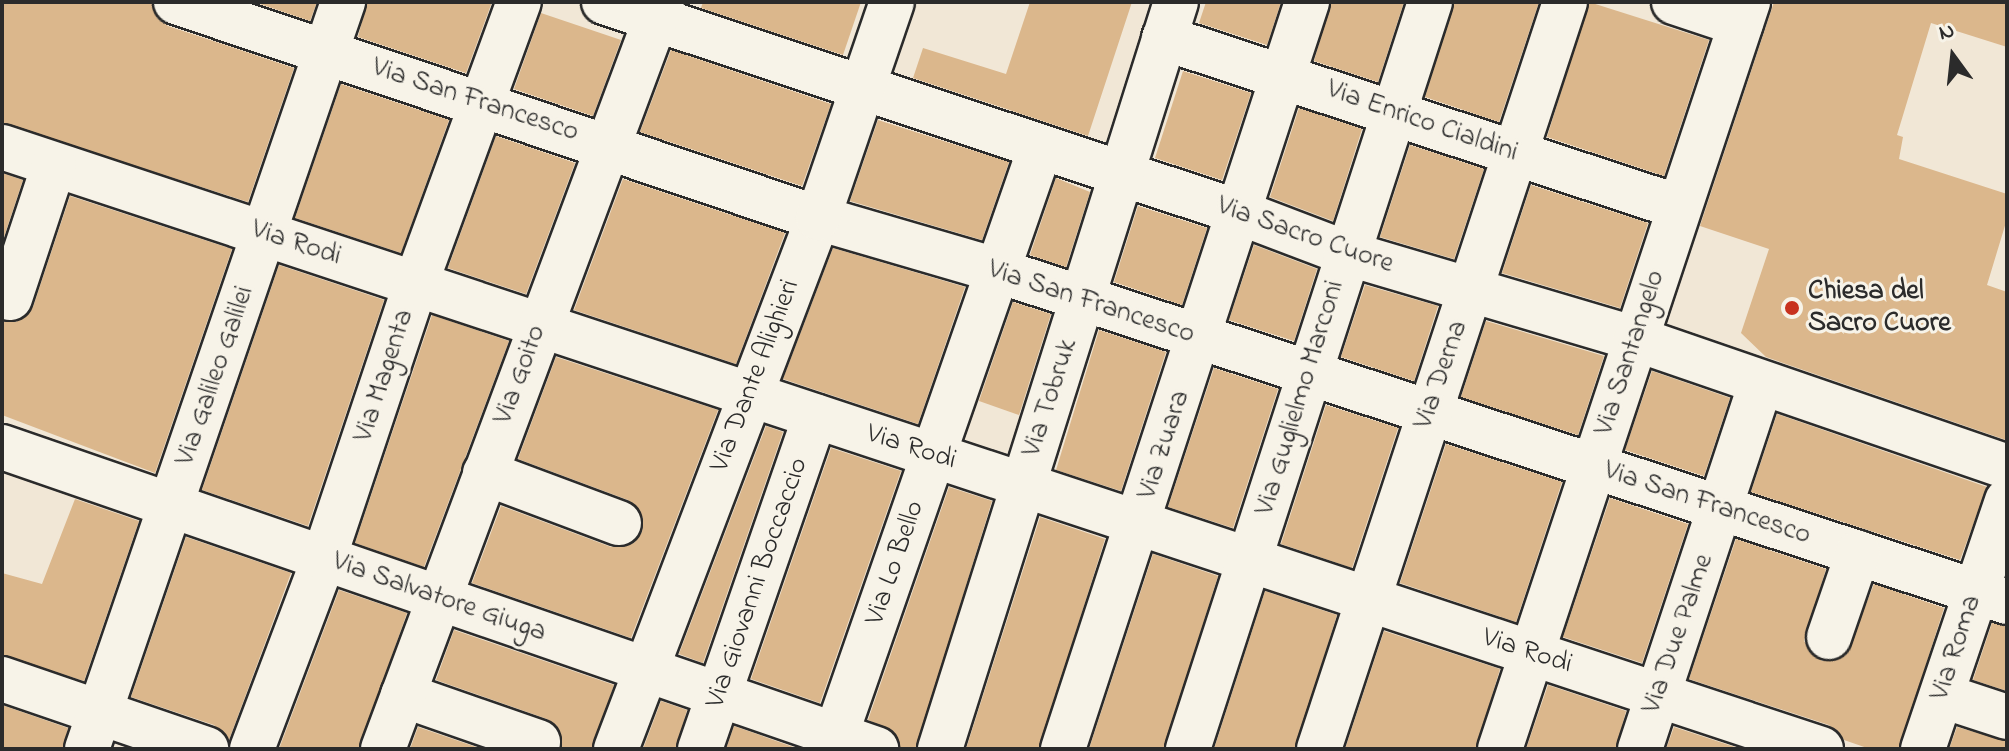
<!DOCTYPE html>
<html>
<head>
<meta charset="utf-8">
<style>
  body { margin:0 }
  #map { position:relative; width:2009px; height:751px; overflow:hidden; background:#f1e7d6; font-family:"Indie Flower",sans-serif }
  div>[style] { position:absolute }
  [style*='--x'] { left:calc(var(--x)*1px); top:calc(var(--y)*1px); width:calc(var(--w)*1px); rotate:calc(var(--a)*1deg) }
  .building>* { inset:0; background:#dbb78c }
  .roads { filter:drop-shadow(2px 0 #2b2b2b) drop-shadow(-2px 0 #2b2b2b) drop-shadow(0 2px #2b2b2b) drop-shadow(0 -2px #2b2b2b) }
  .minor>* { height:44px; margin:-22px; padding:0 22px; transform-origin:22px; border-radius:22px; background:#f7f3e8 }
  .dots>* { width:22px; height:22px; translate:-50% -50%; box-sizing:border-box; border:4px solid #f7f3e8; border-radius:50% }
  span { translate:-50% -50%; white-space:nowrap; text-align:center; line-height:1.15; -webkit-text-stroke:6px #f7f3e8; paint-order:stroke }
  .street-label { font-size:28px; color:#2b2b2b }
  .poi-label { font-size:28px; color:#2b2b2b; font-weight:700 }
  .left { translate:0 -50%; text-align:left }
  .frame { position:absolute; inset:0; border:4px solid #2b2b2b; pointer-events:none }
  .north { position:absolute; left:1913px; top:16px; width:80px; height:80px; -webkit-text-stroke:6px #f7f3e8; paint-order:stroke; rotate:345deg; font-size:22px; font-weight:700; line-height:32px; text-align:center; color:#2b2b2b }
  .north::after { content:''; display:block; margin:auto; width:28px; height:36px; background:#2b2b2b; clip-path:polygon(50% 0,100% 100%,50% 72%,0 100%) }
</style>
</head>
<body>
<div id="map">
  <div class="building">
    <div style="clip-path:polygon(2px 2px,152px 2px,157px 18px,168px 26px,294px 68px,248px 202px,2px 123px)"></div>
    <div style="clip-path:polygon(254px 2px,317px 2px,310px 21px)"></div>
    <div style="clip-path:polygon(367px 2px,492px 2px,466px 73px,358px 37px)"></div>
    <div style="clip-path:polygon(703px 2px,861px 2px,843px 55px,701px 8px)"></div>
    <div style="clip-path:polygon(1030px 2px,1132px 2px,1088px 136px,913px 78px,923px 48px,1006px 74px)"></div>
    <div style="clip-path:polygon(1206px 2px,1281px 2px,1267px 45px,1199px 23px)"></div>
    <div style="clip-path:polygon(1331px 2px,1404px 2px,1378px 82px,1314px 61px)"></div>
    <div style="clip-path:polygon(1454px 2px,1539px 2px,1499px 122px,1425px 97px)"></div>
    <div style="clip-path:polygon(1589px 2px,1709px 40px,1664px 176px,1547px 137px)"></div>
    <div style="clip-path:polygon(1774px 2px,2007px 2px,2007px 47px,1931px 23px,1897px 135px,1903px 137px,1899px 159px,2007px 194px,2007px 219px,1987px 285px,2007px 292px,2006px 440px,1766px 357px,1741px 333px,1769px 249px,1700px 226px)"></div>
    <div style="clip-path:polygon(541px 13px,621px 40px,593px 116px,514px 89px)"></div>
    <div style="clip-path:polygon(671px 50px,831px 104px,802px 186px,640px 132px)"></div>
    <div style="clip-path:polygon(1183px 71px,1251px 93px,1222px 180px,1155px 158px)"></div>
    <div style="clip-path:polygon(341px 84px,449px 120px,401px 253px,295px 218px)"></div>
    <div style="clip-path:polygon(1299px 108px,1362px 129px,1333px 221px,1270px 197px)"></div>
    <div style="clip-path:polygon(878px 120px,1009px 162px,982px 240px,850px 201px)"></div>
    <div style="clip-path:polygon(496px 136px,575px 163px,526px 294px,448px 268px)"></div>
    <div style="clip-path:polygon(1410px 145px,1484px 169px,1454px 259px,1380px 237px)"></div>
    <div style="clip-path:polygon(2px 173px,23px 180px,2px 243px)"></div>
    <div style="clip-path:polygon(1056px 178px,1090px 192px,1066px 267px,1030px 255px)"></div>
    <div style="clip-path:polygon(623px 179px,785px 233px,736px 364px,574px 310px)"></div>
    <div style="clip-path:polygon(1531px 185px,1648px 223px,1620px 308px,1502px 273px)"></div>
    <div style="clip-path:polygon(70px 196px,232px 249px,155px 473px,2px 415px,2px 322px,16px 322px,33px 307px)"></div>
    <div style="clip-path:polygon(1138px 206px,1207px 228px,1182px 305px,1114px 282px)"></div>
    <div style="clip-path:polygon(1254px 245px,1317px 269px,1294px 341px,1229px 320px)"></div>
    <div style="clip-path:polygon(833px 248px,965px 287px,918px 424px,783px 379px)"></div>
    <div style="clip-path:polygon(279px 265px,384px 300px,308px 526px,202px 490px)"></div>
    <div style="clip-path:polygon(1365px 285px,1438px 306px,1414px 381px,1341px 357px)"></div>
    <div style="clip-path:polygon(1013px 302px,1051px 314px,1019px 415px,979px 401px)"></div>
    <div style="clip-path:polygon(432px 315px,509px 341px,424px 567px,355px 543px)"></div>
    <div style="clip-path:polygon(1486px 321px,1604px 356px,1578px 435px,1461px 397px)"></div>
    <div style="clip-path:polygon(1099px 330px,1166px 352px,1121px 491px,1056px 470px)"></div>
    <div style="clip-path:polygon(556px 357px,718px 410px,631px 638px,472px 583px,501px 506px,611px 547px,634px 543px,642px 532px,643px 518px,628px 500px,518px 459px)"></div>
    <div style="clip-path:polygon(1214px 368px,1278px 389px,1233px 528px,1168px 507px)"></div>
    <div style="clip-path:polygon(1652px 371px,1730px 398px,1704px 476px,1625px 450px)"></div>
    <div style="clip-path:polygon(1326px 405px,1398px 428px,1352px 568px,1281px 544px)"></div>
    <div style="clip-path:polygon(1777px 414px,1987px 487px,1960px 560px,1751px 492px)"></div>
    <div style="clip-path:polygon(766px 426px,783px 432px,703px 663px,679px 654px)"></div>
    <div style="clip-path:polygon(1446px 444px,1562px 482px,1516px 622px,1400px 583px)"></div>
    <div style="clip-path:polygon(831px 448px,901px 471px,820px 703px,751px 679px)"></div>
    <div style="clip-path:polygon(949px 487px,992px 501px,916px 749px,900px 749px,894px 732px,868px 720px)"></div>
    <div style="clip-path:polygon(1610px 498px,1688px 524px,1642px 663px,1563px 637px)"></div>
    <div style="clip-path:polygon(75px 499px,139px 521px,84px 681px,2px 655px,2px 573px,42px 584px)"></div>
    <div style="clip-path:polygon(1040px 517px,1105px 539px,1039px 749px,966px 749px)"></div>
    <div style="clip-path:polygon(186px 537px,291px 573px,229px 740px,214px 725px,131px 697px)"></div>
    <div style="clip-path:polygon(1736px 539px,1826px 569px,1804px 641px,1822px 661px,1846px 655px,1874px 584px,1944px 608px,1899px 749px,1870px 749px,1844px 740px,1829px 725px,1689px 679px)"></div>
    <div style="clip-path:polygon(1153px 554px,1218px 576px,1164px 749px,1089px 749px)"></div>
    <div style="clip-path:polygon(339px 590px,407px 613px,359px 749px,279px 749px)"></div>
    <div style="clip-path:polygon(1265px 591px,1337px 615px,1295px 749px,1214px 749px)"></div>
    <div style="clip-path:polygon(1992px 623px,2007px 626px,2007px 691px,1973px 680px)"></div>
    <div style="clip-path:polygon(454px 630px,614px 685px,592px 749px,562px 749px,557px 726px,547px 719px,436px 680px)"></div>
    <div style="clip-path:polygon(1384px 631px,1500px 669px,1476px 749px,1345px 749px)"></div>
    <div style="clip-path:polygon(1548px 685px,1626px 711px,1616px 749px,1526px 749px)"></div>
    <div style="clip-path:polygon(661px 701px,687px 710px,676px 749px,643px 749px)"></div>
    <div style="clip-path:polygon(2px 705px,68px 728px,63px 749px,2px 749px)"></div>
    <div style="clip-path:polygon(734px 726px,799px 749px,726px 749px)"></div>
    <div style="clip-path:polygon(418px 727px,482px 749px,410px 749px)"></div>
    <div style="clip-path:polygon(1674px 727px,1741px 749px,1666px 749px)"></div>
    <div style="clip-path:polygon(1957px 727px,2007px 741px,2007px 749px,1949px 749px)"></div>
  </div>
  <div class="roads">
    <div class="minor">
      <div style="--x:176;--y:2;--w:677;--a:18.6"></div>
      <div style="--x:818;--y:218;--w:189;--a:16.3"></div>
      <div style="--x:999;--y:271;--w:1061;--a:18.18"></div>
      <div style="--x:604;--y:2;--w:668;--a:18.33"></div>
      <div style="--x:1238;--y:212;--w:116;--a:20.8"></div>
      <div style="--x:1346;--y:253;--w:302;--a:16.5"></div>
      <div style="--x:1636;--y:339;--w:392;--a:19"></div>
      <div style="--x:1674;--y:2;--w:70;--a:18.4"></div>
      <div style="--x:1164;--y:38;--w:542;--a:18.17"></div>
      <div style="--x:2;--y:147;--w:1916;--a:18.31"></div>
      <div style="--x:10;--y:298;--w:140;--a:-71.7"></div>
      <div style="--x:2;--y:447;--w:925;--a:19.06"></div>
      <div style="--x:485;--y:473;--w:143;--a:20.5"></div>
      <div style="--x:1829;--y:637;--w:89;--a:-71"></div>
      <div style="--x:2;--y:679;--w:216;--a:18.9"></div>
      <div style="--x:403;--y:695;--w:143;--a:19.2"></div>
      <div style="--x:1943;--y:696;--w:67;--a:18.2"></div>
      <div style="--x:87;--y:749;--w:790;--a:-71.08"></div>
      <div style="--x:252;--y:749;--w:204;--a:-69.3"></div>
      <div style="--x:324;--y:558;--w:290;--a:-71.5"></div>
      <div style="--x:416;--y:283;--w:299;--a:-69.9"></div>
      <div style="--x:383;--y:749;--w:797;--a:-69.52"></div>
      <div style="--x:616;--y:749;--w:568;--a:-69.17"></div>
      <div style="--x:818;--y:218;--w:228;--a:-71.1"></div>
      <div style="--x:700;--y:749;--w:352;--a:-70.9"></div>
      <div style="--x:831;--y:749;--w:635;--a:-70.8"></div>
      <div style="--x:940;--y:749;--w:783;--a:-72.47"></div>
      <div style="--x:1063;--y:749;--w:786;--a:-71.91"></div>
      <div style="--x:1188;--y:749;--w:785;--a:-72.05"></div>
      <div style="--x:1319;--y:749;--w:786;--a:-71.77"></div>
      <div style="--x:1500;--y:749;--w:787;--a:-71.63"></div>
      <div style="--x:1640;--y:749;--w:385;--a:-71.7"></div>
      <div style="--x:1923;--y:749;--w:262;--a:-71.3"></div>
    </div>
  </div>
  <div class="dots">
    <div style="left:1792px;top:308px;background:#c8321e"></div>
  </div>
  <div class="street-label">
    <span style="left:475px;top:101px;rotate:18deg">Via San Francesco</span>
    <span style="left:1422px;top:122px;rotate:19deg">Via Enrico Cialdini</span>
    <span style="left:1305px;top:236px;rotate:19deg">Via Sacro Cuore</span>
    <span style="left:296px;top:244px;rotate:18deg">Via Rodi</span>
    <span style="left:1091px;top:303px;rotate:18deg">Via San Francesco</span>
    <span style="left:1631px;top:353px;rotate:-72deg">Via Santangelo</span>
    <span style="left:521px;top:375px;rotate:-70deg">Via Goito</span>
    <span style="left:1442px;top:375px;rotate:-71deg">Via Derna</span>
    <span style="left:216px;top:376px;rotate:-71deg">Via Galileo Galilei</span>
    <span style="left:385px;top:376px;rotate:-72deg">Via Magenta</span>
    <span style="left:756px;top:376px;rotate:-69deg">Via Dante Alighieri</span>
    <span style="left:1051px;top:398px;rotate:-72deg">Via Tobruk</span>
    <span style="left:1301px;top:398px;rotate:-73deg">Via Guglielmo Marconi</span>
    <span style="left:1165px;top:445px;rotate:-72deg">Via Zuara</span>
    <span style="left:911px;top:448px;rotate:18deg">Via Rodi</span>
    <span style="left:1707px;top:504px;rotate:18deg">Via San Francesco</span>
    <span style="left:896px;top:563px;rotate:-71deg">Via Lo Bello</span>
    <span style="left:758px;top:583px;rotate:-71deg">Via Giovanni Boccaccio</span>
    <span style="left:439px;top:598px;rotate:19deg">Via Salvatore Giuga</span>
    <span style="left:1679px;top:634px;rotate:-71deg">Via Due Palme</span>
    <span style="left:1957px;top:648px;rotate:-72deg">Via Roma</span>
    <span style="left:1527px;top:652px;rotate:18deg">Via Rodi</span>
  </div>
  <div class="poi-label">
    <span class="left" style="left:1808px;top:308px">Chiesa del<br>Sacro Cuore</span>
  </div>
  <div class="frame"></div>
  <div class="north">N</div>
</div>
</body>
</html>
